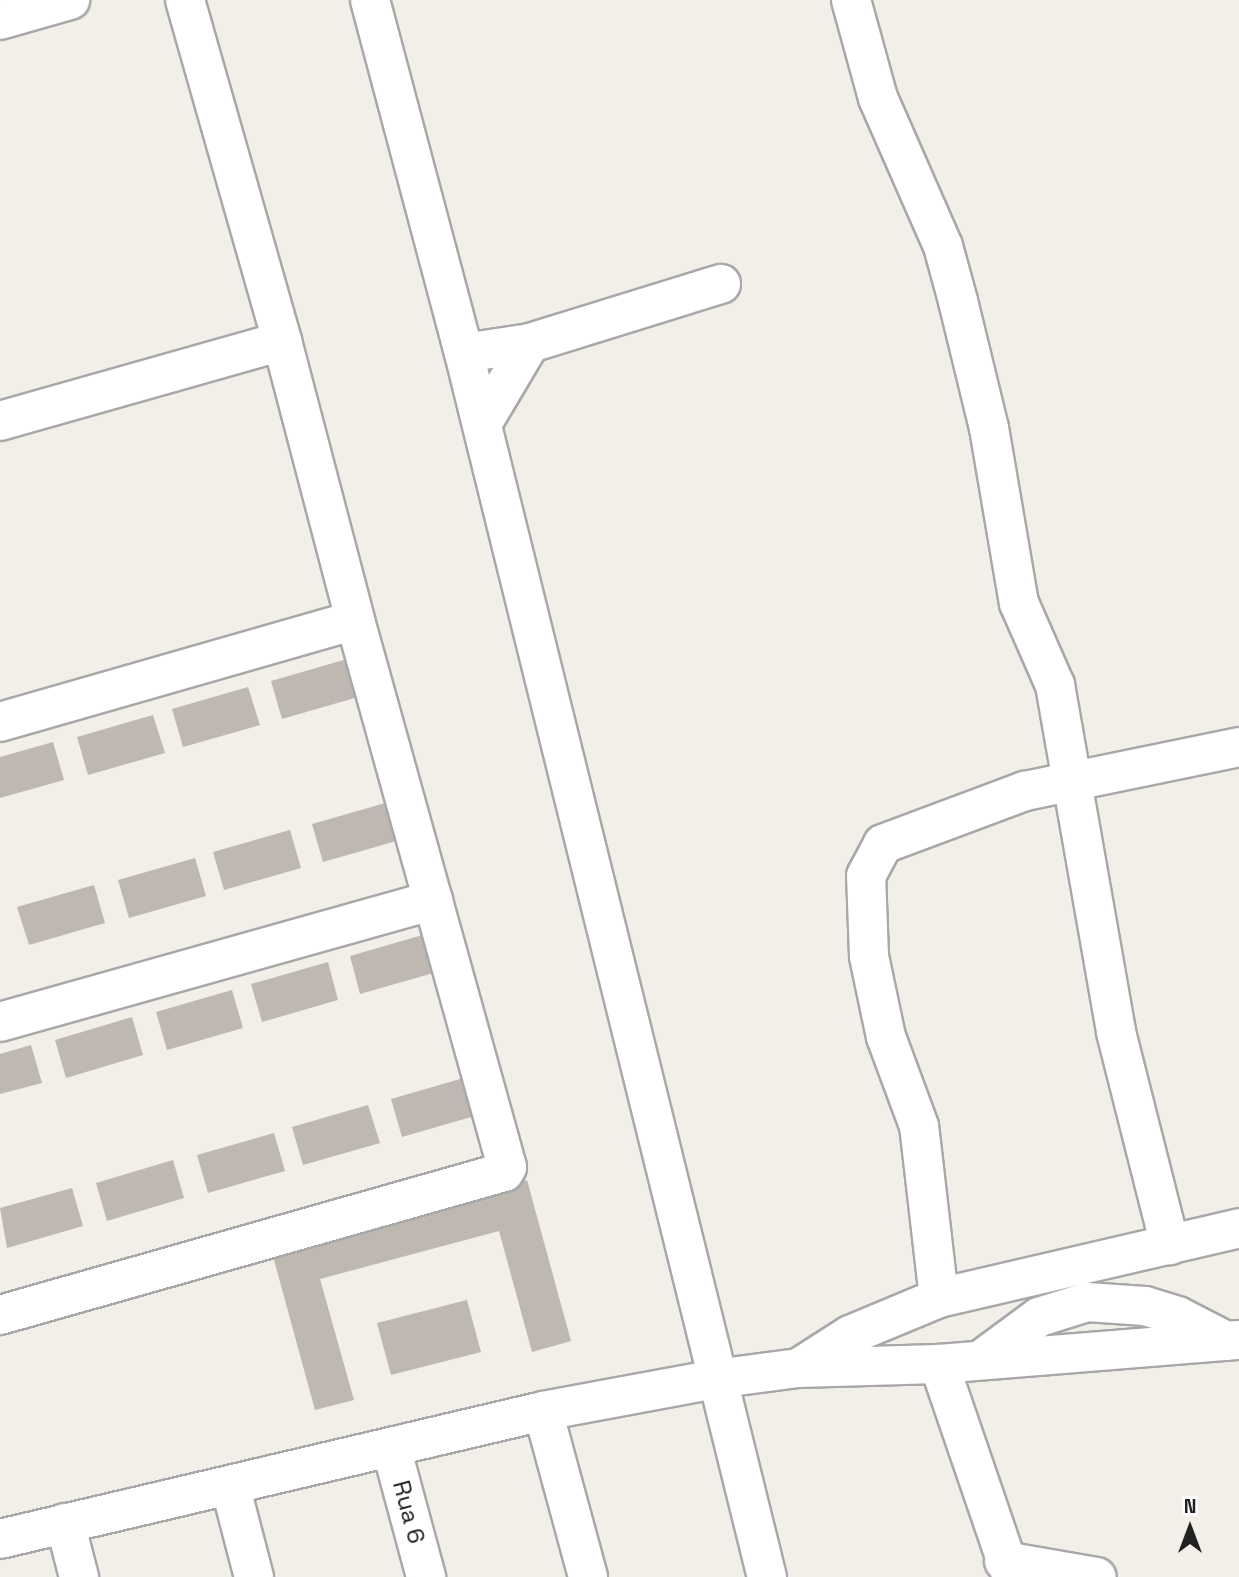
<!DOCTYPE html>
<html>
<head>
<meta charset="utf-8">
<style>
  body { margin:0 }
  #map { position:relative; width:1239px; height:1577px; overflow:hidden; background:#f1efe8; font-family:"Space Grotesk",sans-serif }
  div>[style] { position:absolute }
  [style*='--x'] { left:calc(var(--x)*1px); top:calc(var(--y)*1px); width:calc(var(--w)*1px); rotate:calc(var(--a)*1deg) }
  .building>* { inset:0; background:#beb8b1 }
  .roads { filter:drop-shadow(2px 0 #a8a8a8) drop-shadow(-2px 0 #a8a8a8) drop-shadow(0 2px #a8a8a8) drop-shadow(0 -2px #a8a8a8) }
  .minor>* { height:38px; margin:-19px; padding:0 19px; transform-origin:19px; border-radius:19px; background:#fff }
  span { translate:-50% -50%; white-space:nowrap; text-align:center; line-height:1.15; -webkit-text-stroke:7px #fff; paint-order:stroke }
  .street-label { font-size:24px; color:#212121 }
  .north { position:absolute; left:1155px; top:1493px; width:70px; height:70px; -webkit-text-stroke:5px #fff; paint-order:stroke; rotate:0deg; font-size:19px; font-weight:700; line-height:28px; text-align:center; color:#212121 }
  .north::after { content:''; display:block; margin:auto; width:24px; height:32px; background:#212121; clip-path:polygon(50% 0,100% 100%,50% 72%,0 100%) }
</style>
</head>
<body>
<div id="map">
  <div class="building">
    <div style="clip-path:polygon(347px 659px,358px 697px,282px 719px,271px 681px)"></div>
    <div style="clip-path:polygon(248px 687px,260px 725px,183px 747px,172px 709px)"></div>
    <div style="clip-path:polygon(153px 715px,165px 753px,88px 775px,77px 737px)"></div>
    <div style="clip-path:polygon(53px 742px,64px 780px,0 798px,0 757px)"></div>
    <div style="clip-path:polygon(389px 802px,400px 840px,323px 862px,312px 824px)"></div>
    <div style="clip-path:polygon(290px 830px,301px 868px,224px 890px,213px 852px)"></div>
    <div style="clip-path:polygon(195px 858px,206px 896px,129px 918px,118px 880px)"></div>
    <div style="clip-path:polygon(94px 885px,105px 923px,29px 945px,17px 907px)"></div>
    <div style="clip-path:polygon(426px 934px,437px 972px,360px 994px,350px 956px)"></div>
    <div style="clip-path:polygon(328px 962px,338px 1000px,262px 1022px,251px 984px)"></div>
    <div style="clip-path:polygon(232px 990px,243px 1028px,167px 1050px,156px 1012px)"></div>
    <div style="clip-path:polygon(132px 1017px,143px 1055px,66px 1078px,55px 1040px)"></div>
    <div style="clip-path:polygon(31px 1045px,42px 1083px,0 1094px,0 1054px)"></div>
    <div style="clip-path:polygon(467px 1077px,478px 1115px,402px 1137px,391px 1099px)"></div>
    <div style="clip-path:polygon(368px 1105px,380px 1143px,303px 1165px,292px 1127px)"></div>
    <div style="clip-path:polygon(274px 1133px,285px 1171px,208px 1193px,197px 1155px)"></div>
    <div style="clip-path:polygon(173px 1160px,184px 1198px,107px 1221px,96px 1183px)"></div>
    <div style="clip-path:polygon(527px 1180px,571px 1341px,532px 1352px,499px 1231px,320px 1279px,354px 1400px,315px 1410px,271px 1249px)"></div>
    <div style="clip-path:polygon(72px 1188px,83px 1226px,7px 1248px,0 1208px)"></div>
    <div style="clip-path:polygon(467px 1300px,481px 1352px,391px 1375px,377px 1323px)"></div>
  </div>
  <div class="roads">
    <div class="minor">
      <div style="--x:185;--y:0;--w:355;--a:74.1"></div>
      <div style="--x:370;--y:0;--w:365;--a:75.1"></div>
      <div style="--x:464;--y:353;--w:1261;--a:76.1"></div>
      <div style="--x:851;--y:0;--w:102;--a:74.6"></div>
      <div style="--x:878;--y:98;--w:162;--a:66.3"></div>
      <div style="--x:943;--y:246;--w:57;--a:74.7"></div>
      <div style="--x:958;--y:301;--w:131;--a:76.3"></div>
      <div style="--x:989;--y:428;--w:178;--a:80.3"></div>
      <div style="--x:1019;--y:603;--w:90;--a:66.3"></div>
      <div style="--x:1055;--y:685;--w:352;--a:80"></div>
      <div style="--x:1116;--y:1032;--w:220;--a:75.8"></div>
      <div style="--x:0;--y:20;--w:73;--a:-15.9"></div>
      <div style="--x:464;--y:353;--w:67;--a:-8.6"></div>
      <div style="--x:530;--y:343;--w:200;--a:-17.2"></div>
      <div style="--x:0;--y:421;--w:293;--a:-15.8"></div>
      <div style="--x:282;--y:341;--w:288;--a:75.3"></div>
      <div style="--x:355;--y:620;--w:568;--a:74.47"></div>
      <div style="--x:507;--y:1167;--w:6;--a:121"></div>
      <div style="--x:504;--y:1172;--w:524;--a:164.16"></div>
      <div style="--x:482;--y:424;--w:94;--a:-59.3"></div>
      <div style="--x:0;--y:722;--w:369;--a:-16"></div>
      <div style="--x:0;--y:1022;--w:450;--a:-15.7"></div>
      <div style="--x:939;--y:1298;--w:173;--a:-96.6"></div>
      <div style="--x:919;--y:1126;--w:95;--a:-110.3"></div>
      <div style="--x:886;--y:1037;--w:83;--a:-101.9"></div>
      <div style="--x:869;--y:956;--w:80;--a:-92.1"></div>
      <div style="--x:866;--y:876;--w:36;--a:-62"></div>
      <div style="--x:883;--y:844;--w:152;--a:-20.5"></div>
      <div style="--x:1025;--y:791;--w:218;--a:-11.6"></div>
      <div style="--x:982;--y:1359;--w:71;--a:-36.4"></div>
      <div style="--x:1039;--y:1317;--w:50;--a:-17.4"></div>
      <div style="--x:1087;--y:1302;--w:58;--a:3.9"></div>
      <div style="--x:1145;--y:1306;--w:34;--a:17"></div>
      <div style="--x:1178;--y:1316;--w:54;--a:27.5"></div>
      <div style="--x:939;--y:1364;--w:225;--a:71.1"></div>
      <div style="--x:800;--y:1367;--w:59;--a:-32.6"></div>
      <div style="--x:850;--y:1335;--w:96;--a:-22.6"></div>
      <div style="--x:939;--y:1298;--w:308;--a:-13.1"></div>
      <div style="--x:543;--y:1411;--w:172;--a:74.8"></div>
      <div style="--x:391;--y:1447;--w:135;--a:74.9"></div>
      <div style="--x:230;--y:1485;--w:95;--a:75.4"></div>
      <div style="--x:65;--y:1523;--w:56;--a:75.5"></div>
      <div style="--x:0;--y:1539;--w:558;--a:-13.26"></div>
      <div style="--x:543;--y:1411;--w:175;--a:-10.5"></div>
      <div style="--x:715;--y:1379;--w:84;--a:-7.5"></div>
      <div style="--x:798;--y:1368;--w:141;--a:-1.6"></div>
      <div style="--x:939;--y:1364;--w:301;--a:-4.6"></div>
      <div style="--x:1004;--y:1561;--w:94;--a:9.8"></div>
    </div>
  </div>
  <div class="street-label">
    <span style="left:409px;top:1512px;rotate:75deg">Rua 6</span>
  </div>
  <div class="north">N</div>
</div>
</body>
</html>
